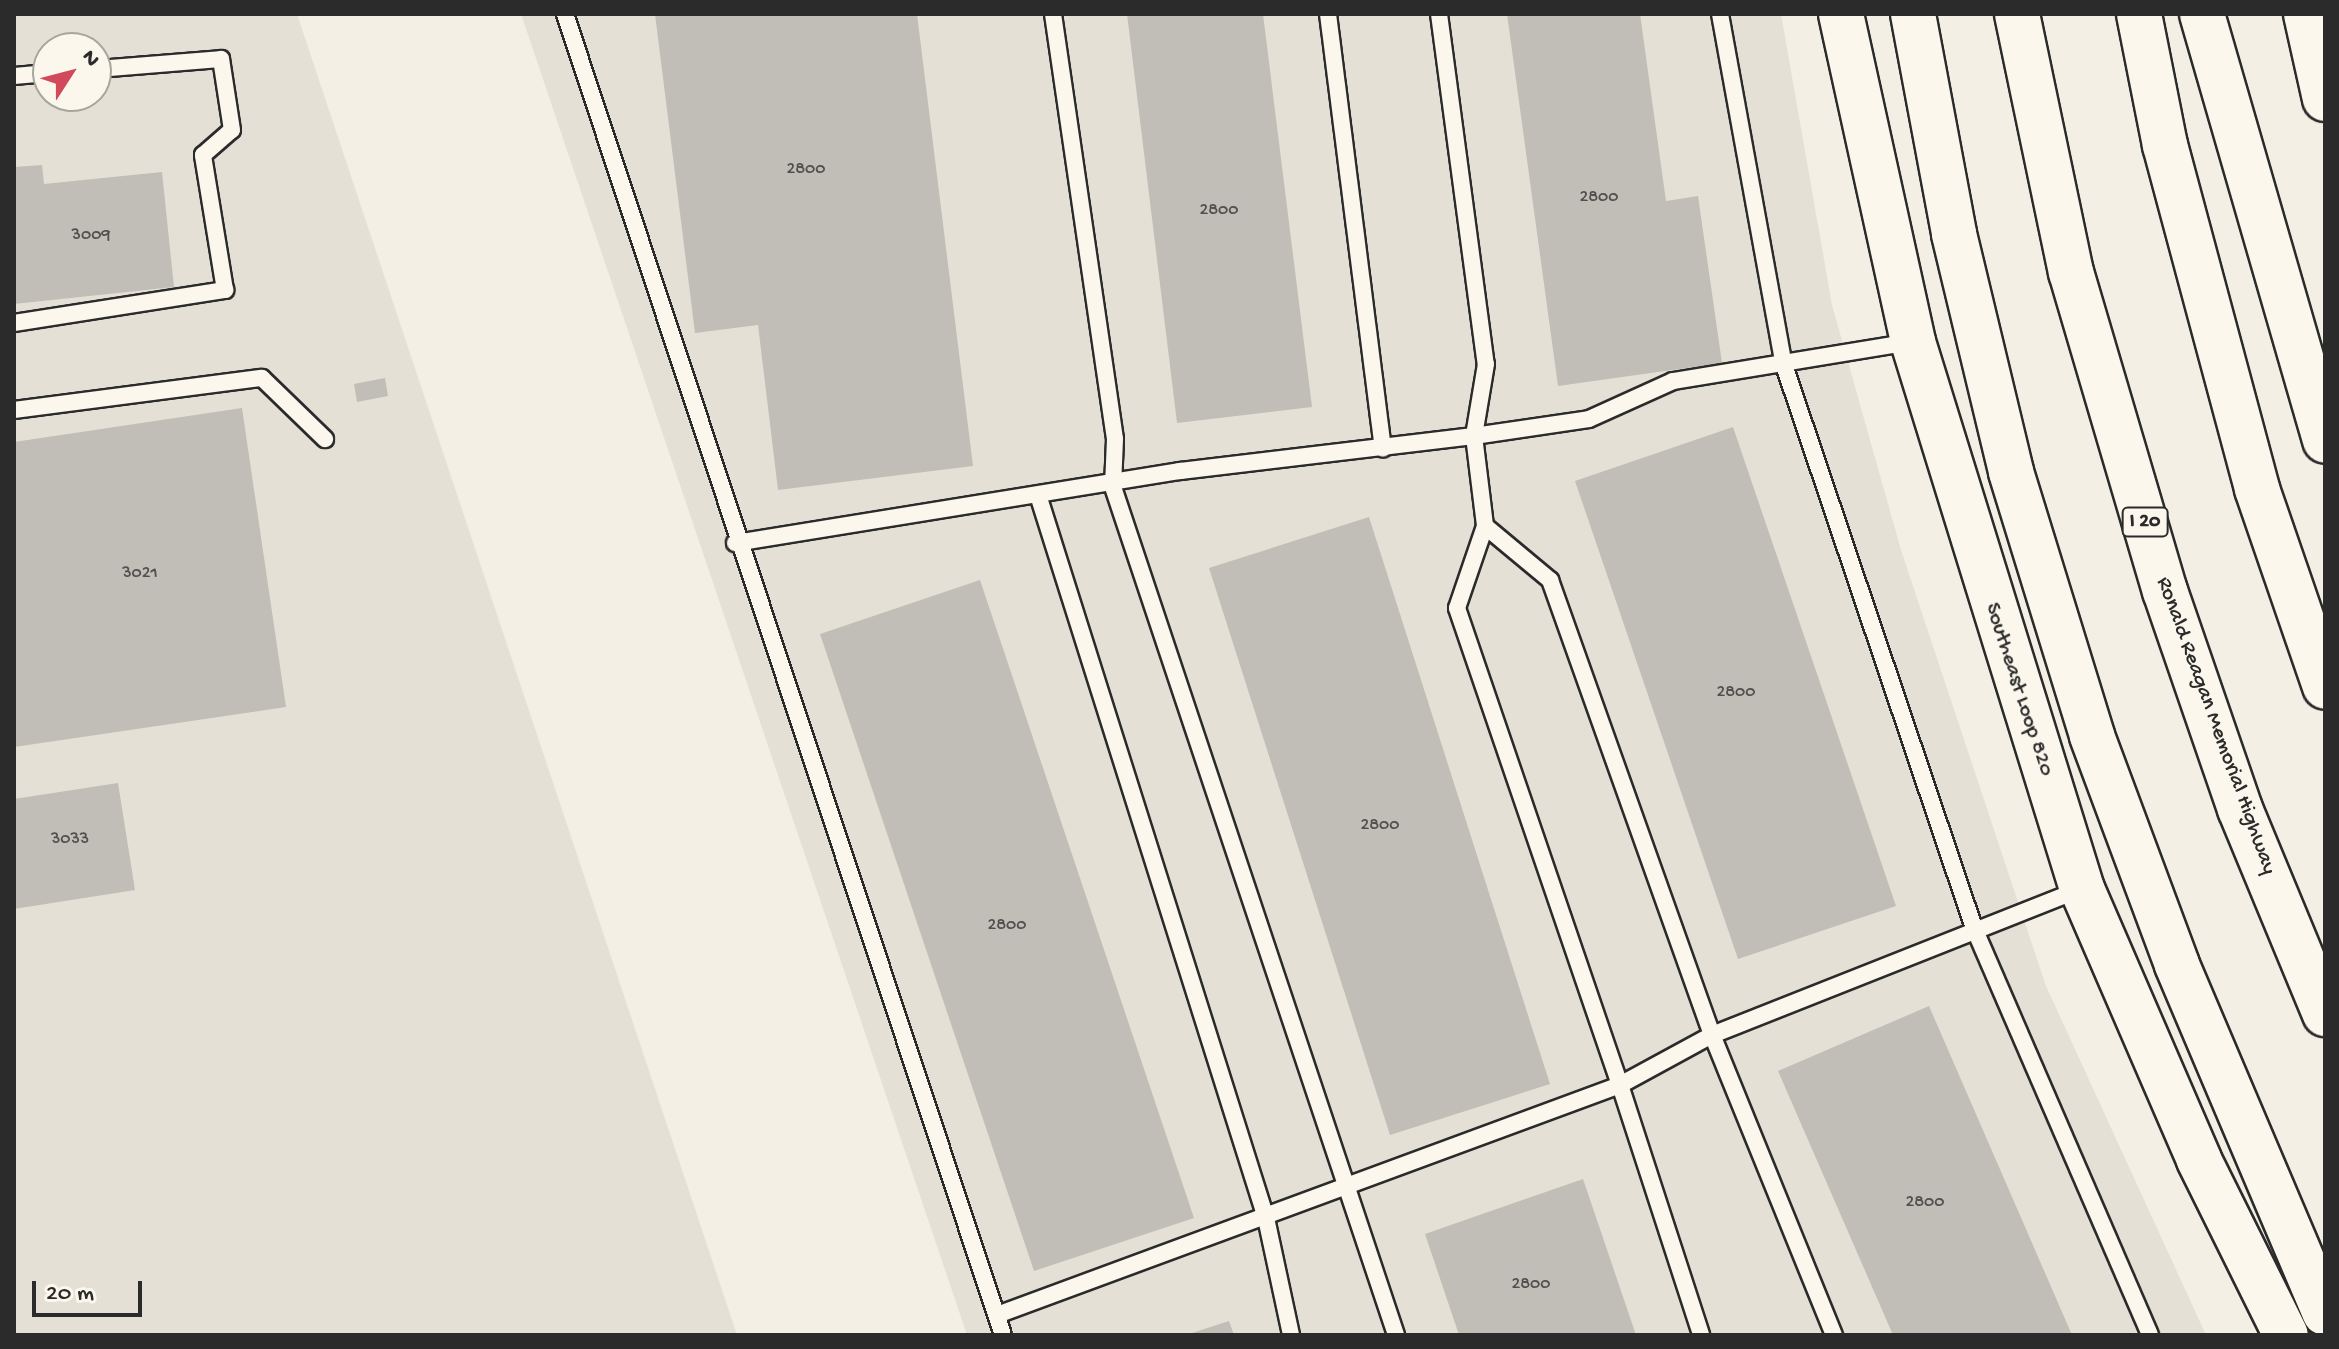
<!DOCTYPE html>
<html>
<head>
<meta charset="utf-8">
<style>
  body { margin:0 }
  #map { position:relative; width:2339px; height:1349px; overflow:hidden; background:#f3efe4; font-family:"Gochi Hand",sans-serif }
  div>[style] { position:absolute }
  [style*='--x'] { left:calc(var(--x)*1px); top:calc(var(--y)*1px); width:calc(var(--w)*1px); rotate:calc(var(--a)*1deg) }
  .built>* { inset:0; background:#e4e0d6 }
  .building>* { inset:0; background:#c0beb6 }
  .roads { filter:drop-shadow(2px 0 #2b2b2b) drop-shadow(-2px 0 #2b2b2b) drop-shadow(0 2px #2b2b2b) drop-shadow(0 -2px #2b2b2b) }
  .lane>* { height:16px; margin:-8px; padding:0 8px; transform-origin:8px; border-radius:8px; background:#fbf7ec }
  .secondary>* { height:44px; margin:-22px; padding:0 22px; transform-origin:22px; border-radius:22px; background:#fbf7ec }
  .highway>* { height:44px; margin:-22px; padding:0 22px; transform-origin:22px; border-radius:22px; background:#fbf7ec }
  span { translate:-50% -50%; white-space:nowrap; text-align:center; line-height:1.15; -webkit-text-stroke:6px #fbf7ec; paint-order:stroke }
  .number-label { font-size:18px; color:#50504e }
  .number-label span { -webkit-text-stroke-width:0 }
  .shield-label span { padding:2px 6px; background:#fbf7ec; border:2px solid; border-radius:6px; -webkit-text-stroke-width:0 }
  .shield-label { font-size:20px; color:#2b2b2b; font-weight:700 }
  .street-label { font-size:22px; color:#2b2b2b }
  .frame { position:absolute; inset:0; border:16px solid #2b2b2b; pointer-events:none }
  .north { position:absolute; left:32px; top:32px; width:80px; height:80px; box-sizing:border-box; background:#fbf7ec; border:2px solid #a8a59f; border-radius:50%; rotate:54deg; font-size:22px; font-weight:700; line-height:32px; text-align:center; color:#2b2b2b }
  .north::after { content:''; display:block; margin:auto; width:28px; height:36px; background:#d1495b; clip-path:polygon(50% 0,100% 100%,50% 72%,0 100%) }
  .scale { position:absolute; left:32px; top:1281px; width:110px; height:36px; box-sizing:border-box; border:4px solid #2b2b2b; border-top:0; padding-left:10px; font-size:24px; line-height:28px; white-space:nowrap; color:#2b2b2b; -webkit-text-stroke:6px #fbf7ec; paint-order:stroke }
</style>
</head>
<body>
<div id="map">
  <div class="built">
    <div style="clip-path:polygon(evenodd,14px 14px,297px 14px,737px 1335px,14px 1335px,14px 14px,48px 48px,96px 48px,96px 96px,48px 96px,48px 48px)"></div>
    <div style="clip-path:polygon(521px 14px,1781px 14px,1832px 305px,1901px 550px,2046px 986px,2206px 1335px,967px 1335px)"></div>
  </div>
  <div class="building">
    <div style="clip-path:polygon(655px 14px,917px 14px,973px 466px,778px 490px,758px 325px,695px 333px)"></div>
    <div style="clip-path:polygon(1127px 14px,1263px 14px,1312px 407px,1177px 423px)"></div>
    <div style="clip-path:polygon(1507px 14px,1640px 14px,1666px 201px,1698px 196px,1722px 363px,1558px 386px)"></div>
    <div style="clip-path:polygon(42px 165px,44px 184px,162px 172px,174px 287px,14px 304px,14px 167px)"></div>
    <div style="clip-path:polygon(385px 378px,388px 396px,357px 402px,354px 384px)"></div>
    <div style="clip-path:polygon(242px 408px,286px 707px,14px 747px,14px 442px)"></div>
    <div style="clip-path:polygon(1733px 427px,1896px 906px,1738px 959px,1575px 481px)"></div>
    <div style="clip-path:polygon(1369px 517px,1550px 1084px,1390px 1135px,1209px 568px)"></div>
    <div style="clip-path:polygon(980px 580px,1194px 1218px,1034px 1271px,820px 634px)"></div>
    <div style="clip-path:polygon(118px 783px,135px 890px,14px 909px,14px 799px)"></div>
    <div style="clip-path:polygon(1929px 1006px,2072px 1335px,1893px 1335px,1778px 1071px)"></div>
    <div style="clip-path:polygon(1583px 1179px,1636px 1335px,1459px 1335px,1425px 1234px)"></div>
    <div style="clip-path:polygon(1229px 1321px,1234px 1335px,1189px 1335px,1189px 1334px)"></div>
  </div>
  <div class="roads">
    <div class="lane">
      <div style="--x:565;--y:14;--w:1392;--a:71.66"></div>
      <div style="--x:1053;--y:14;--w:429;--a:81.7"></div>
      <div style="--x:1115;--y:439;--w:48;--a:92.4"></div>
      <div style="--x:1113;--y:487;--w:894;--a:71.54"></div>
      <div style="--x:1328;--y:14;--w:438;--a:82.8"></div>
      <div style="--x:1439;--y:14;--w:353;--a:82.4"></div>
      <div style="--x:1486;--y:364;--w:73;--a:99.5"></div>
      <div style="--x:1474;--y:436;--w:116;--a:-8.4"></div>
      <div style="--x:1589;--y:419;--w:92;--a:-24.3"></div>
      <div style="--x:1673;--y:381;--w:240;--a:-9.3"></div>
      <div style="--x:1720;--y:14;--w:357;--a:79.7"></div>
      <div style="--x:1784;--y:365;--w:594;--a:71.35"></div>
      <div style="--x:1974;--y:928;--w:443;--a:66.6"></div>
      <div style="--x:14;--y:76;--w:34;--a:-5"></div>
      <div style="--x:14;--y:323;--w:214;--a:-8.9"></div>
      <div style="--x:225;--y:290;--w:137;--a:-99.3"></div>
      <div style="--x:203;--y:155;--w:38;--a:-41"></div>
      <div style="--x:232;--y:130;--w:72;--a:-98.8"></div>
      <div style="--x:221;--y:59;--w:125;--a:175.4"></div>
      <div style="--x:14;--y:410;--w:250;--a:-7.4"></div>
      <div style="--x:262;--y:378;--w:88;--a:44.1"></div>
      <div style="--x:1039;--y:498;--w:755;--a:72.5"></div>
      <div style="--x:1266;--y:1218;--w:120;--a:77.9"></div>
      <div style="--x:735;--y:543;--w:451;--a:-9.2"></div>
      <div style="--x:1180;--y:471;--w:296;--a:-6.8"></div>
      <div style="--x:1474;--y:436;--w:91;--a:83"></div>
      <div style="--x:1485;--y:526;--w:85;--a:39.7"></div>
      <div style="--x:1550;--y:580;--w:483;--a:70.4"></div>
      <div style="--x:1712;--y:1035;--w:105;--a:151.5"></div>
      <div style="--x:1620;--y:1085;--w:504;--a:-108.87"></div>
      <div style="--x:1457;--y:608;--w:87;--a:-71.1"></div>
      <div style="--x:997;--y:1315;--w:664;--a:-20.26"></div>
      <div style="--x:1620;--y:1085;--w:263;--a:72"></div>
      <div style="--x:1834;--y:1335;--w:324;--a:-112.1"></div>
      <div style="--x:1712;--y:1035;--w:395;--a:-21.6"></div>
    </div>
    <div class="secondary">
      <div style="--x:1841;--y:14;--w:336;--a:77.6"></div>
      <div style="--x:1913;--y:342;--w:573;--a:72.83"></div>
      <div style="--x:2082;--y:889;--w:295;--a:66.6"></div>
      <div style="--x:2199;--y:1160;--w:195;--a:63.6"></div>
      <div style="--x:2306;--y:14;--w:87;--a:77.4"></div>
    </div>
    <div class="highway">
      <div style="--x:1913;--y:14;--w:224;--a:79.4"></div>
      <div style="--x:1954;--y:234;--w:245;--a:76.5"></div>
      <div style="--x:2011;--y:472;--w:276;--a:72.9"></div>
      <div style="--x:2092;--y:736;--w:244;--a:69.6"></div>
      <div style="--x:2177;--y:965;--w:378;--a:67"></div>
      <div style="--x:2017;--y:14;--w:264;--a:78.2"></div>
      <div style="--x:2071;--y:272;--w:333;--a:73.6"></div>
      <div style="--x:2165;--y:591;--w:231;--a:71"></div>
      <div style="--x:2240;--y:809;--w:222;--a:67.5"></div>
      <div style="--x:2139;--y:14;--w:134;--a:78.8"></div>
      <div style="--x:2165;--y:145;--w:356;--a:75"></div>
      <div style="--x:2257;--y:489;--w:209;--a:71"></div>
      <div style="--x:2202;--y:14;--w:444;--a:73.9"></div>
    </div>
  </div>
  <div class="number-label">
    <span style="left:806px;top:170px">2800</span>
    <span style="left:1599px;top:198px">2800</span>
    <span style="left:1219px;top:211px">2800</span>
    <span style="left:91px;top:236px">3009</span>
    <span style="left:140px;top:574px">3021</span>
    <span style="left:1736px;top:693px">2800</span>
    <span style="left:1380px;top:826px">2800</span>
    <span style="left:70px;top:840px">3033</span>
    <span style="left:1007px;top:926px">2800</span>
    <span style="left:1925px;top:1203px">2800</span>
    <span style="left:1531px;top:1285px">2800</span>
  </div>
  <div class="shield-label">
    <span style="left:2145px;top:522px">I 20</span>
  </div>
  <div class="street-label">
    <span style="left:2018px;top:690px;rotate:72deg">Southeast Loop 820</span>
    <span style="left:2215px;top:726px;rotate:70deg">Ronald Reagan Memorial Highway</span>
  </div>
  <div class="frame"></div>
  <div class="north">N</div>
  <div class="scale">20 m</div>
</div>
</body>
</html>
